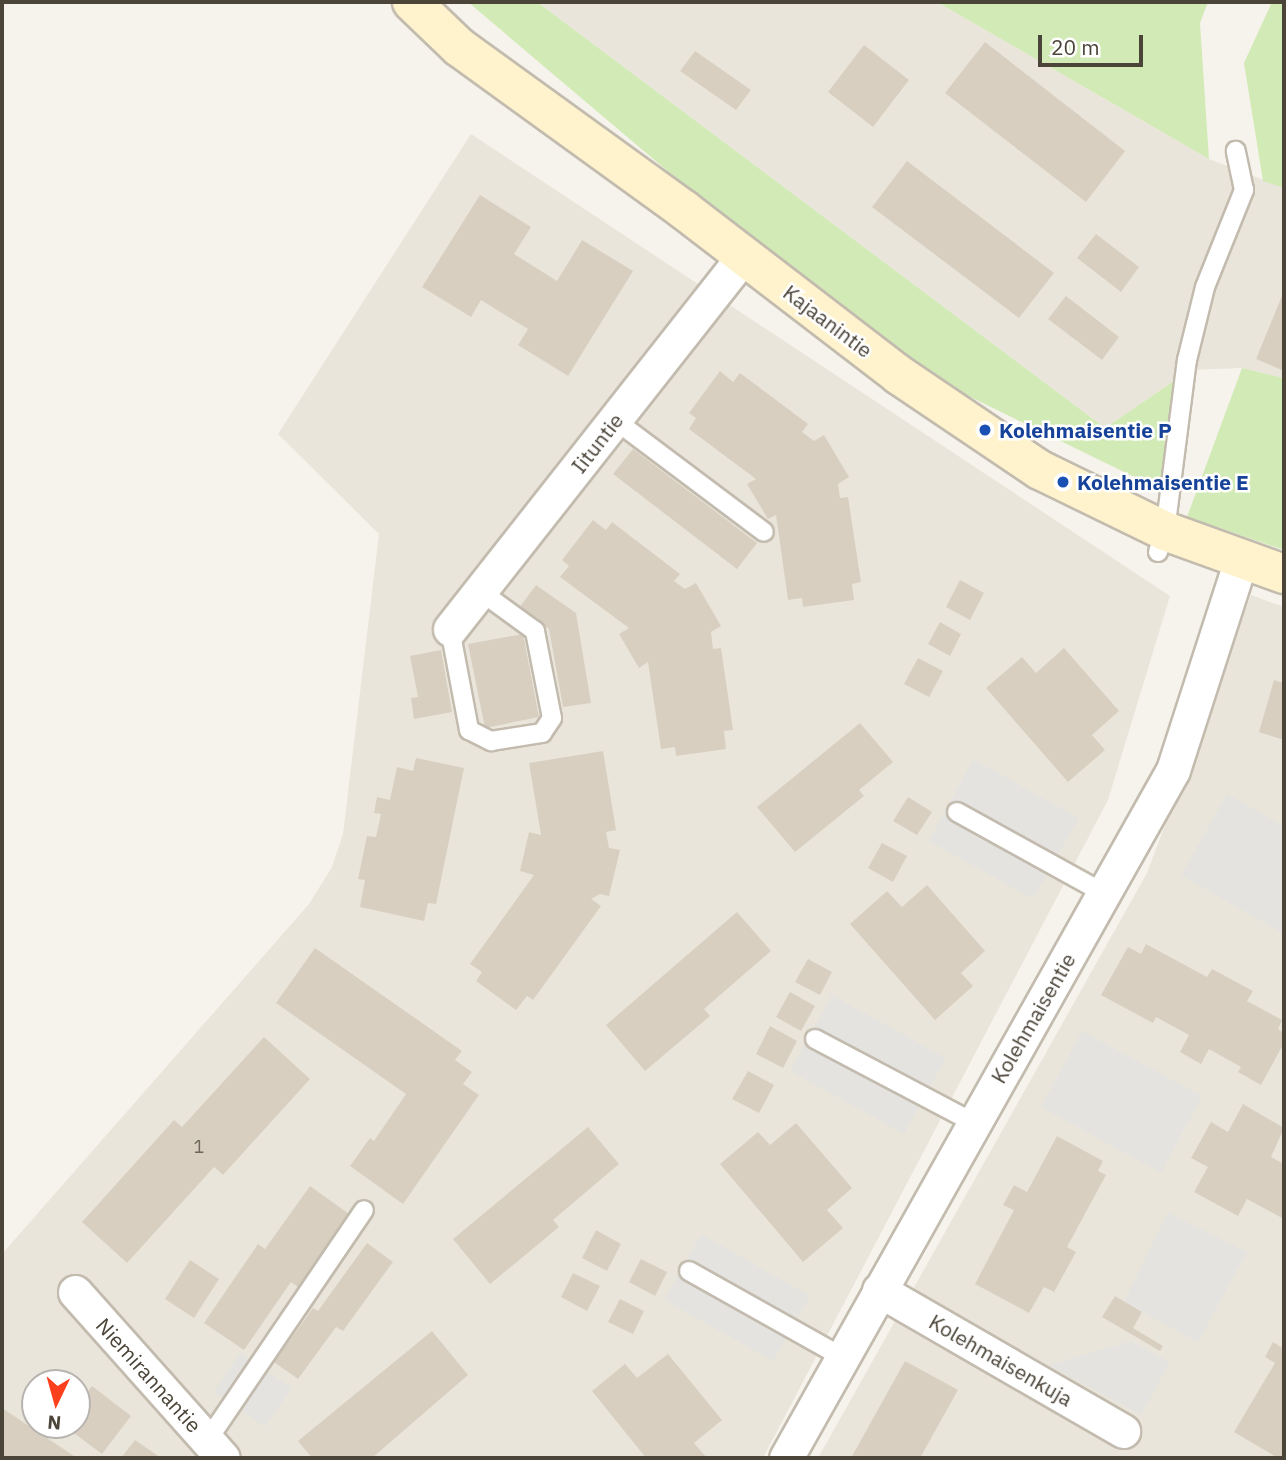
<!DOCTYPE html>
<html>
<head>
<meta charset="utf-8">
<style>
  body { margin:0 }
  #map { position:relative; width:1286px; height:1460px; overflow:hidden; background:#f6f3ec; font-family:"IBM Plex Sans",sans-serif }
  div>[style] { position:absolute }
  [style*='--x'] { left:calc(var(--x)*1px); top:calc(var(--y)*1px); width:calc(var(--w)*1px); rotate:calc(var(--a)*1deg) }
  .residential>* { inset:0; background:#eae5da }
  .green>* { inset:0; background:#d2eab5 }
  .parking>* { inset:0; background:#e5e3e0 }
  .building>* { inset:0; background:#d8cfc1 }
  .roads { filter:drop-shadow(2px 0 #c2bbae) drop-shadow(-2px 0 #c2bbae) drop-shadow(0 2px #c2bbae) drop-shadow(0 -2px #c2bbae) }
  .lane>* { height:18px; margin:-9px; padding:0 9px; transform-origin:9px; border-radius:9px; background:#fff }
  .street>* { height:33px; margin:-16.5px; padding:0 16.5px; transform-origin:16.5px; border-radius:16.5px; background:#fff }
  .secondary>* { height:38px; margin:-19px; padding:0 19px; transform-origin:19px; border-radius:19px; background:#fff3cd }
  .dots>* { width:19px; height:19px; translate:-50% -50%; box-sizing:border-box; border:4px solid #fff; border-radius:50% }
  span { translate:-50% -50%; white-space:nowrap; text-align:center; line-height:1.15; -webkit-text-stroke:5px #fff; paint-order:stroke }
  .number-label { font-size:18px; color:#6e675b }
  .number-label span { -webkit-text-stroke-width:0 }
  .street-label { font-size:21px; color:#4b4439 }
  .transit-label { font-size:21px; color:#164399; font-weight:700 }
  .left { translate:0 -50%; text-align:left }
  .frame { position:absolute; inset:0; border:4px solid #4b4439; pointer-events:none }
  .north { position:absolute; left:21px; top:1369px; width:70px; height:70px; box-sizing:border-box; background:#fff; border:2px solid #b7b4b0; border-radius:50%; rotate:185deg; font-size:19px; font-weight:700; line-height:28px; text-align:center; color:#4b4439 }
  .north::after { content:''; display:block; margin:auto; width:24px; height:32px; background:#fc3f1d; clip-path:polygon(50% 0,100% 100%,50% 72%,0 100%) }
  .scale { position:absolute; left:1038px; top:35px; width:105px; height:32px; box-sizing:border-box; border:4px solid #4b4439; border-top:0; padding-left:9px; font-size:21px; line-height:24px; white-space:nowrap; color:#4b4439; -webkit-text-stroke:5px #fff; paint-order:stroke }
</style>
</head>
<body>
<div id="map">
  <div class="residential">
    <div style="clip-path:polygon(537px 2px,937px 2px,1209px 159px,1284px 188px,1284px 378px,1242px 368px,1190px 370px,1105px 428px)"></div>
    <div style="clip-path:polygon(evenodd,471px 134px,1170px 596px,1108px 800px,763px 1458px,2px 1458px,2px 1254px,309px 904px,332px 867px,343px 834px,379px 534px,278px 434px,471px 134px,35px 1383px,77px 1383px,77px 1425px,35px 1425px,35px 1383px)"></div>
    <div style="clip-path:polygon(1251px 595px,1284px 607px,1284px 1458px,818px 1458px,1147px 873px)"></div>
  </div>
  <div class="green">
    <div style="clip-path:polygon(468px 2px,537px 2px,1105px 428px,1190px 370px,1161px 490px,942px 383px,776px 263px)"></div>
    <div style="clip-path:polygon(937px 2px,1208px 2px,1200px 23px,1209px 159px)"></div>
    <div style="clip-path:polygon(1272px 2px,1284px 2px,1284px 188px,1263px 181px,1244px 63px)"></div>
    <div style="clip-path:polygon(1242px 368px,1284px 378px,1284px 550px,1187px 517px)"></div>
  </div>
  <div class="parking">
    <div style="clip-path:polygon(973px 759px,1079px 818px,1033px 899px,929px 841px)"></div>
    <div style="clip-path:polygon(1227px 794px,1284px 826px,1284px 934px,1181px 875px)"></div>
    <div style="clip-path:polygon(832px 995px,946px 1058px,904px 1134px,790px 1071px)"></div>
    <div style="clip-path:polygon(1082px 1031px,1202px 1096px,1161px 1173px,1041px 1107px)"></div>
    <div style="clip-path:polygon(1168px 1212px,1247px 1252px,1198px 1342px,1124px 1302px)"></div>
    <div style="clip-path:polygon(701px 1234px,810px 1296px,773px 1361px,664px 1300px)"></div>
    <div style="clip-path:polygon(1131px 1341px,1170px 1362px,1141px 1415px,1048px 1365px)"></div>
    <div style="clip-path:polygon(240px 1353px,292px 1388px,265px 1427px,214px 1392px)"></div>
  </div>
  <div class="building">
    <div style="clip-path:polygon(985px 42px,1125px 151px,1086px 202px,945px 93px)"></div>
    <div style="clip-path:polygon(864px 45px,909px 80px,873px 127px,828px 92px)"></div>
    <div style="clip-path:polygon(695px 51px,751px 90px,736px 110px,680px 71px)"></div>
    <div style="clip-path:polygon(907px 161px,1054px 273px,1019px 318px,872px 207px)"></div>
    <div style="clip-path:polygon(480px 195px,531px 227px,514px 254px,557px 281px,582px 240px,633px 271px,568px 376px,518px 345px,528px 329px,481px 300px,471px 317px,422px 287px)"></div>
    <div style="clip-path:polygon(1096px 234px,1139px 267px,1121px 292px,1077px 258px)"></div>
    <div style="clip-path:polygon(1284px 291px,1284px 371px,1256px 359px)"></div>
    <div style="clip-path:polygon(1066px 296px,1119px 337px,1102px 360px,1048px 319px)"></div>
    <div style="clip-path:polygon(720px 371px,733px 382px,740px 373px,808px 424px,802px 432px,814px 441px,824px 435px,849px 477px,838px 484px,840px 498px,848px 497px,861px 582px,852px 584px,854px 600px,803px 607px,802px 598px,788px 600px,776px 515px,768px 519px,747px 484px,756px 479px,689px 429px,696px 418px,689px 413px)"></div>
    <div style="clip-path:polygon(633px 449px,757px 543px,737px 569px,613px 474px)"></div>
    <div style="clip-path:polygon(593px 520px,606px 530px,612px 522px,680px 574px,674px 581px,685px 589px,696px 583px,721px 626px,711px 632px,713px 649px,721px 648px,733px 730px,724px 731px,726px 749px,676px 756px,675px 747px,661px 749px,648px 662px,639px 668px,619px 634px,629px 628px,560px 577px,569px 566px,562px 560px)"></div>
    <div style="clip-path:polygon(960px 580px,984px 593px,970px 620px,946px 607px)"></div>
    <div style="clip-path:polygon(536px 585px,576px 613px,591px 703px,563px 707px,549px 629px,519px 608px)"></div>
    <div style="clip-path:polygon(940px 622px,961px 634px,950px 656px,928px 644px)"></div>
    <div style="clip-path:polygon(523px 634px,539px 717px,485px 728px,468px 644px)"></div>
    <div style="clip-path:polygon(1064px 648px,1119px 711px,1092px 735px,1105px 750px,1068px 782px,986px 688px,1022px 657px,1036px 673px)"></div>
    <div style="clip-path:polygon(441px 650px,452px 712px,414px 719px,411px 698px,418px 697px,410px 656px)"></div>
    <div style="clip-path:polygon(918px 658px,943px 671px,929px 697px,904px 684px)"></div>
    <div style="clip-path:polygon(1274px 680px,1284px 683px,1284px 740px,1259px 732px)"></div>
    <div style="clip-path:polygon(860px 723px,893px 762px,859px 790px,864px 796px,795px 852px,757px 807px)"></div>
    <div style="clip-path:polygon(603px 751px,616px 830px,606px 832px,609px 848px,620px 850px,609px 896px,600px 894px,591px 899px,601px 906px,533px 1000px,527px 996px,516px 1010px,476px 981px,482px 972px,470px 964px,534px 875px,520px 871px,529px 832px,541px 835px,529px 763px)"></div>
    <div style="clip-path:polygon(416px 758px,464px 768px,436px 904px,428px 903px,424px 921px,360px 907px,365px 880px,358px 879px,367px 836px,376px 837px,381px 814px,374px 813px,377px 797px,390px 800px,397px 767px,413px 771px)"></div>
    <div style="clip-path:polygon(908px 797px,932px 812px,917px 835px,893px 821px)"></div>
    <div style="clip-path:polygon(882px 843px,907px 856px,893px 882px,868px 868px)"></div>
    <div style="clip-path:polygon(927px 885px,985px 951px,961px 973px,973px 986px,935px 1020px,850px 924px,887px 891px,902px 907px)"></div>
    <div style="clip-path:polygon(737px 912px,771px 951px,704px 1009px,710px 1016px,645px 1071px,606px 1025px)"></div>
    <div style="clip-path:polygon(1146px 944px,1207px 977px,1212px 969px,1253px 991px,1247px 1001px,1282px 1020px,1278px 1029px,1284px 1033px,1284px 1043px,1261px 1085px,1238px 1072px,1241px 1067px,1209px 1049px,1201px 1064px,1180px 1052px,1189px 1035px,1156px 1017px,1153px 1023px,1101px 995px,1128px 947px,1141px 954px)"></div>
    <div style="clip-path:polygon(315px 948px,462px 1051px,455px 1060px,472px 1072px,463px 1084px,479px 1095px,403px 1204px,350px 1166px,370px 1138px,374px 1141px,406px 1094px,276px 1003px)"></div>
    <div style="clip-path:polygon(808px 959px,832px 972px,820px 995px,795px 982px)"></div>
    <div style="clip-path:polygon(790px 992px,815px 1006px,801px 1031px,776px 1017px)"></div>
    <div style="clip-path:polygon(770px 1026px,797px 1041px,783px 1068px,756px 1054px)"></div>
    <div style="clip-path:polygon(264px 1037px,310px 1079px,223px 1175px,214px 1167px,127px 1263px,82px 1222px,174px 1120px,182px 1127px)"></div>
    <div style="clip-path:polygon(748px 1071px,774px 1085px,759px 1113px,732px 1099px)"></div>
    <div style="clip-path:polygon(1243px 1104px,1284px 1128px,1271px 1157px,1284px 1164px,1284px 1219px,1247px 1199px,1238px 1216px,1194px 1192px,1208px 1167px,1191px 1158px,1211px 1122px,1228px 1132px)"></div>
    <div style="clip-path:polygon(796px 1123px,852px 1188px,827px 1210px,843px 1228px,803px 1262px,720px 1164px,758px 1132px,770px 1145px)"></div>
    <div style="clip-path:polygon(588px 1127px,619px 1164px,553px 1220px,559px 1227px,490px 1284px,453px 1239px)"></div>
    <div style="clip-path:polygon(1057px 1136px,1103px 1161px,1098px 1171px,1106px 1175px,1067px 1247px,1076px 1252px,1054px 1292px,1044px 1287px,1029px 1313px,975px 1284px,1014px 1210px,1003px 1205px,1014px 1185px,1027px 1192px)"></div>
    <div style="clip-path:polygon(310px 1186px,349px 1214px,298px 1287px,291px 1282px,244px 1350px,204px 1323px,258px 1244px,265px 1249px)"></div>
    <div style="clip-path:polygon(596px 1230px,621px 1244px,607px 1271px,582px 1258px)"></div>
    <div style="clip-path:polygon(367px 1243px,393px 1262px,343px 1331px,336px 1327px,298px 1379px,274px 1362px,313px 1308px,318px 1311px)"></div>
    <div style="clip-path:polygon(641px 1259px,667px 1272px,655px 1296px,629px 1282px)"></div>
    <div style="clip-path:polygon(190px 1260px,219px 1279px,194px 1318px,165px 1299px)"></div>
    <div style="clip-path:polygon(573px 1273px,600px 1286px,587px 1311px,561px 1297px)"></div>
    <div style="clip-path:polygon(1115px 1296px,1142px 1312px,1133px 1328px,1163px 1346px,1160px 1351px,1102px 1317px)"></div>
    <div style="clip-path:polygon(620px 1299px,644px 1311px,633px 1334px,608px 1322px)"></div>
    <div style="clip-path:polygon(432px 1331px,468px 1375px,372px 1458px,312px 1458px,298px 1441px)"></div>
    <div style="clip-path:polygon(1273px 1342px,1284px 1349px,1284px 1458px,1278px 1458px,1234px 1432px,1275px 1363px,1265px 1357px)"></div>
    <div style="clip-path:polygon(668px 1354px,722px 1420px,694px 1443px,707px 1458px,646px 1458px,592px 1391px,625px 1364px,637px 1378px)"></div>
    <div style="clip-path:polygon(905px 1361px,958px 1390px,920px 1458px,851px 1458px)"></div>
    <div style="clip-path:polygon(92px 1386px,131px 1416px,102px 1454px,63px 1425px,77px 1425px,77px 1406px)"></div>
    <div style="clip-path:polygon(2px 1408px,77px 1458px,2px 1458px)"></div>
    <div style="clip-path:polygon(135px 1440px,161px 1458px,121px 1458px)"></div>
  </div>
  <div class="roads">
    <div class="lane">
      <div style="--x:615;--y:420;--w:186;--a:36.9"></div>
      <div style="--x:1158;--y:552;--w:22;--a:-72"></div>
      <div style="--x:1165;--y:531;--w:172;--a:-82.7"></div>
      <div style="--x:1187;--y:360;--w:75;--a:-76.1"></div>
      <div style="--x:1205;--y:287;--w:105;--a:-68.1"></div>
      <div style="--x:1244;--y:190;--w:40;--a:-102"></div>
      <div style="--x:450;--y:629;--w:103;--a:79.3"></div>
      <div style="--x:469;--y:730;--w:25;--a:27"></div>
      <div style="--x:491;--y:741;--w:52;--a:-8.9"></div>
      <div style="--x:542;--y:733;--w:18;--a:-56"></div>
      <div style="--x:552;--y:718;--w:89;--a:-101.1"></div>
      <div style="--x:535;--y:631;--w:68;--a:-144"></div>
      <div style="--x:957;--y:812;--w:168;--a:28.9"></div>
      <div style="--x:815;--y:1039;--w:180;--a:27.8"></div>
      <div style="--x:689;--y:1271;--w:176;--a:29.3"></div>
      <div style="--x:207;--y:1441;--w:279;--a:-55.8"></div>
    </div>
    <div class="street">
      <div style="--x:450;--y:629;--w:475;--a:-51.8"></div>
      <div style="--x:879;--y:1290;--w:282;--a:30"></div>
      <div style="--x:75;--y:1292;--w:222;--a:48.3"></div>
      <div style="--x:786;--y:1458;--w:789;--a:-60.64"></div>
      <div style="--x:1173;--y:770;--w:221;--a:-72.1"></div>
    </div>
    <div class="secondary">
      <div style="--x:412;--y:2;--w:65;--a:43.8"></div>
      <div style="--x:459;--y:47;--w:278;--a:35.9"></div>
      <div style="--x:684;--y:210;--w:271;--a:37.5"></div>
      <div style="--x:899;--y:375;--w:170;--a:34"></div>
      <div style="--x:1040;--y:470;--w:139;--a:26"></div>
      <div style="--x:1165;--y:531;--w:127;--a:19.9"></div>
    </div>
  </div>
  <div class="dots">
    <div style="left:985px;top:430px;background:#1a4fb4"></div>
    <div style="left:1063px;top:482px;background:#1a4fb4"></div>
  </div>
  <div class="number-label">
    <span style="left:199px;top:1147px">1</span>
  </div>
  <div class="street-label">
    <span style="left:828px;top:321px;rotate:37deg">Kajaanintie</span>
    <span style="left:597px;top:443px;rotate:-52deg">Iituntie</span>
    <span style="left:1033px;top:1018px;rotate:-60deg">Kolehmaisentie</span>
    <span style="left:1001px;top:1360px;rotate:30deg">Kolehmaisenkuja</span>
    <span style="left:149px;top:1375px;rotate:48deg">Niemirannantie</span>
  </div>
  <div class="transit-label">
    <span class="left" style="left:999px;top:430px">Kolehmaisentie P</span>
    <span class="left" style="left:1077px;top:482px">Kolehmaisentie E</span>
  </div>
  <div class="frame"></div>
  <div class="north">N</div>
  <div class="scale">20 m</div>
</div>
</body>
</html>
